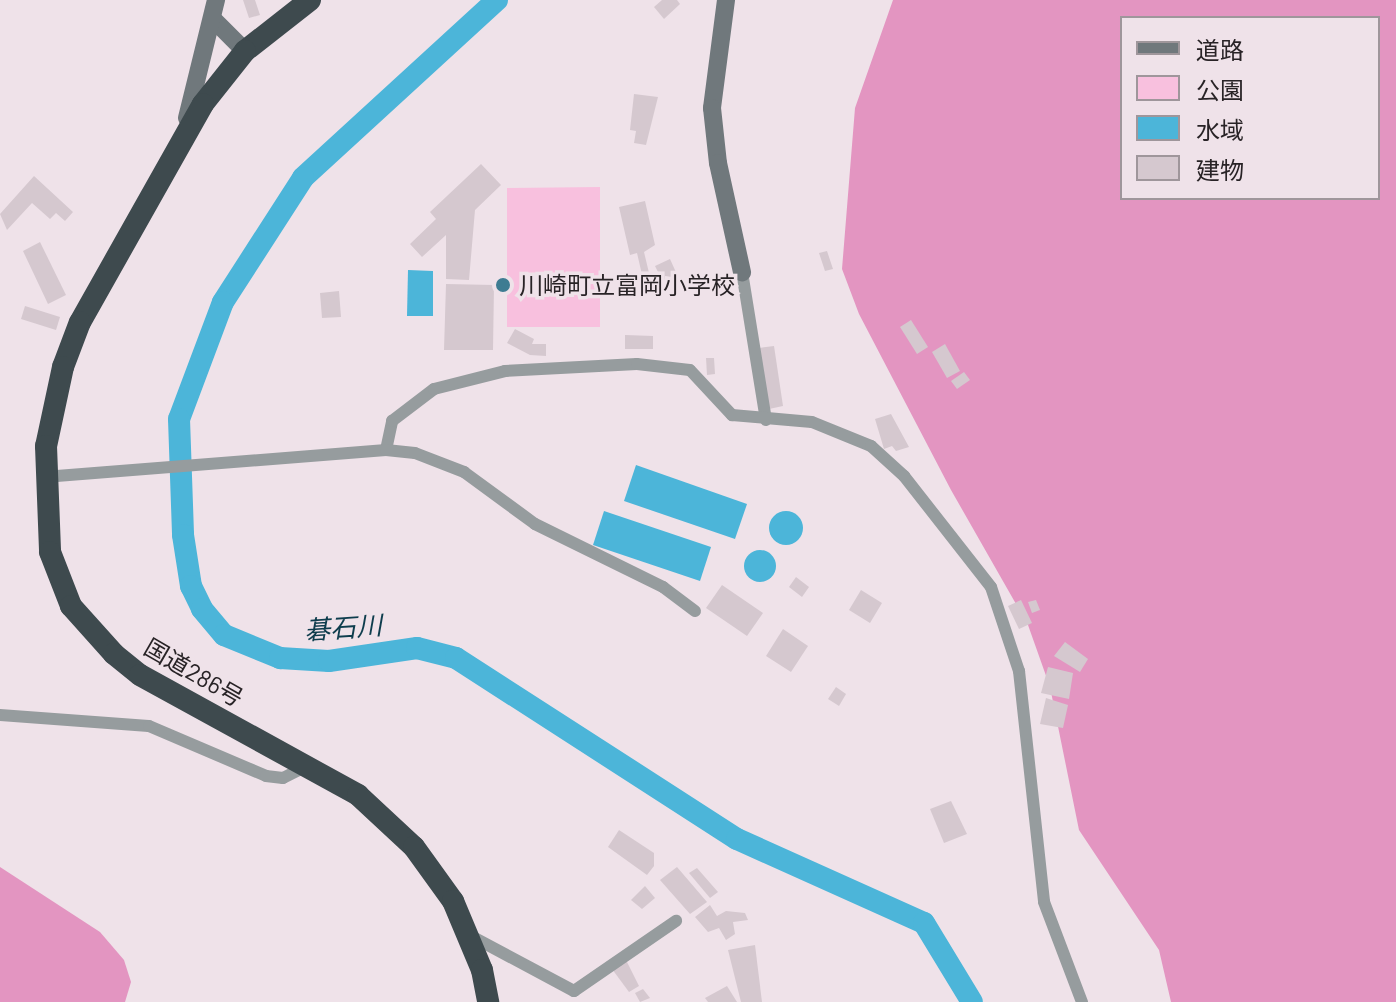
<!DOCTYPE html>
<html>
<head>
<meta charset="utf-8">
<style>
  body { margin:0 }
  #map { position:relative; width:1396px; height:1002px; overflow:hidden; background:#efe2e9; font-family:Barlow,"Noto Sans JP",sans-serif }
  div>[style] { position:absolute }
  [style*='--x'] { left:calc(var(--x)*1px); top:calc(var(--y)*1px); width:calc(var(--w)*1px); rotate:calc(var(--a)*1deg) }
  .green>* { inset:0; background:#f8c0de }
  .forest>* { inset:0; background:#e395c1 }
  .water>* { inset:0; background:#4cb5d9 }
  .round { border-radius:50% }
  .river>* { height:22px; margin:-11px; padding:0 11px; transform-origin:11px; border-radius:11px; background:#4cb5d9 }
  .building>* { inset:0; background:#d5c8cf }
  .street>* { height:12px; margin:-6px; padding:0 6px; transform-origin:6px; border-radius:6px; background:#969c9e }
  .secondary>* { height:18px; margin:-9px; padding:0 9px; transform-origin:9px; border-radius:9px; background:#70787c }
  .highway>* { height:22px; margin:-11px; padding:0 11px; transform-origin:11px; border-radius:11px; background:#3e4a4e }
  .dots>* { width:22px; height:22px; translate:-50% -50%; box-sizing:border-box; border:4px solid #efe2e9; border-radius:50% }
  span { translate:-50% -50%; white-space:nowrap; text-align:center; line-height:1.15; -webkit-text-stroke:7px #efe2e9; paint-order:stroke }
  .poi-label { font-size:24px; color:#282326 }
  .left { translate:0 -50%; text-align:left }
  .street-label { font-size:24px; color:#282326 }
  .water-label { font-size:26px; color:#0e3d4d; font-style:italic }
  .legend { position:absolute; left:1120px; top:16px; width:260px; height:184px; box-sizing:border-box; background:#efe2e9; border:2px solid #9f969b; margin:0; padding:10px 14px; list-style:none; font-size:24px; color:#282326 }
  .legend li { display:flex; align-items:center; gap:16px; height:40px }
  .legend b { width:40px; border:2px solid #9f969b }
</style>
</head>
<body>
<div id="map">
  <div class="green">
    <div style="clip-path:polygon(600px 187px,600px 327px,507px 327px,507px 188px)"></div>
  </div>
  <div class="forest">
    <div style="clip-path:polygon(evenodd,893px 0,1396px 0,1396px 1002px,1171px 1002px,1159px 950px,1079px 830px,1050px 687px,1028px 625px,951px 490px,859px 314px,842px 269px,855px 108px,893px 0,1122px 18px,1378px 18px,1378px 198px,1122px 198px,1122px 18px)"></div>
    <div style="clip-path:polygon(0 867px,100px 932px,124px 960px,131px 982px,125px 1002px,0 1002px)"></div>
  </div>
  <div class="water">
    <div style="clip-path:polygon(408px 270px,433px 271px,433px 316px,407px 316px)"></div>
    <div style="clip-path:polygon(636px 465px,747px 504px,735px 539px,624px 501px)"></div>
    <div style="clip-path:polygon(604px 511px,711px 547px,700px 581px,593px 545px)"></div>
    <div class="round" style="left:769px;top:511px;width:34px;height:34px"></div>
    <div class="round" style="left:744px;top:550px;width:32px;height:32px"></div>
  </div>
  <div class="river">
    <div style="--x:497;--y:0;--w:263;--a:137.5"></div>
    <div style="--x:303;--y:178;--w:148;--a:122.8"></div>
    <div style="--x:223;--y:302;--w:125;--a:110.6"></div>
    <div style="--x:179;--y:419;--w:116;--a:88"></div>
    <div style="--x:183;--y:535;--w:52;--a:81.1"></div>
    <div style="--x:191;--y:586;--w:25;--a:64"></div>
    <div style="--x:202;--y:609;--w:34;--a:50"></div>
    <div style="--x:224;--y:635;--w:61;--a:22.3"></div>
    <div style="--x:280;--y:658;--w:49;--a:3.5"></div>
    <div style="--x:329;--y:661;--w:89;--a:-8.4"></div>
    <div style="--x:417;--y:648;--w:40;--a:14.4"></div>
    <div style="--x:456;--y:658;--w:334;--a:32.8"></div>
    <div style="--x:737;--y:839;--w:205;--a:24.2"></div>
    <div style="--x:924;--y:923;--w:92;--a:58.7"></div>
  </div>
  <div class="building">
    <div style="clip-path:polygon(243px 0,255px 0,260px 15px,249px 18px)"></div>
    <div style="clip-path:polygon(662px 0,677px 0,680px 4px,664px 19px,654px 7px)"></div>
    <div style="clip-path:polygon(634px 94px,658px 97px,646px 145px,634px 143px,636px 131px,630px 130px)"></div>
    <div style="clip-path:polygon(481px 164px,501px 185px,475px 210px,469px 280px,446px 279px,446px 235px,422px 257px,410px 244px,436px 219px,430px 212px)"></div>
    <div style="clip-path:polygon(34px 176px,73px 212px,65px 221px,56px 213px,50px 219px,32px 203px,7px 230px,0 214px)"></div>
    <div style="clip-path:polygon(645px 201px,655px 245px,644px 252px,650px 277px,643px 279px,637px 253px,630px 255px,619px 207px)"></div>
    <div style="clip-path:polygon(40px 242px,66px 295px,48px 304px,23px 251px)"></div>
    <div style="clip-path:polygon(827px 251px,833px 269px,825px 271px,819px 253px)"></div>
    <div style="clip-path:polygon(670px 259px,679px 279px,665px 286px,655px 266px)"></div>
    <div style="clip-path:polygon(446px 284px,494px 285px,493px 350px,444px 350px)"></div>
    <div style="clip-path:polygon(339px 291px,341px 317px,322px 318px,320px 293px)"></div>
    <div style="clip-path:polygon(25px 306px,60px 317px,56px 330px,21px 319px)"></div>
    <div style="clip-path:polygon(911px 320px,928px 347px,917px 354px,900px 327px)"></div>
    <div style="clip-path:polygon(515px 329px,534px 339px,532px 344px,546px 344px,546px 356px,530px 355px,507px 343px)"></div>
    <div style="clip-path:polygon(625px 335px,653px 336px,653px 349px,625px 349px)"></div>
    <div style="clip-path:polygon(945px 344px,960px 371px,947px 378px,932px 352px)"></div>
    <div style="clip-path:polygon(774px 346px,783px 406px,769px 409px,759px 348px)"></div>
    <div style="clip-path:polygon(706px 358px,714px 358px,715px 374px,707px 375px)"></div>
    <div style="clip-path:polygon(964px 372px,970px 380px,957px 389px,951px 381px)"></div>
    <div style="clip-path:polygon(891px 414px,909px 447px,896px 451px,892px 446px,884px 449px,875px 419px)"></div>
    <div style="clip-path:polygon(796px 577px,809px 587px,802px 597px,789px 587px)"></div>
    <div style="clip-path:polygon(722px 585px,763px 613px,747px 636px,706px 608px)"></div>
    <div style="clip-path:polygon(861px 590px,882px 603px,870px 623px,849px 610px)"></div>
    <div style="clip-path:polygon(1021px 600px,1032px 623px,1019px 629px,1008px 606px)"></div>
    <div style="clip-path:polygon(1036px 600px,1040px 610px,1032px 613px,1028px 602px)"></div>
    <div style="clip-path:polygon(783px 629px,808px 646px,791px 672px,766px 656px)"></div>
    <div style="clip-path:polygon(1065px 642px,1088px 659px,1080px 672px,1054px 656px)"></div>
    <div style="clip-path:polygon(1048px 667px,1073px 673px,1069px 699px,1041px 693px)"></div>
    <div style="clip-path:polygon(836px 687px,846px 694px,839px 706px,828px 699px)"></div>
    <div style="clip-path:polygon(1046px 698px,1068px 705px,1063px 728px,1040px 724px)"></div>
    <div style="clip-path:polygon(951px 801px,967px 834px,944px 843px,930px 809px)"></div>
    <div style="clip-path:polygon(619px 830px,654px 853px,654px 866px,647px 875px,608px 847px)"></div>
    <div style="clip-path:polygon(677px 867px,707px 902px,690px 914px,660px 880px)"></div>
    <div style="clip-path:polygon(697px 868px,718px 892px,710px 898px,689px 873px)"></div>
    <div style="clip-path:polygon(645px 886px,655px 898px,642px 909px,631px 900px)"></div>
    <div style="clip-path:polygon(710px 905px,717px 916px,726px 911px,745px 913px,748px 920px,733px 922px,735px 934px,726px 940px,719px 928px,708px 932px,695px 917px)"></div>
    <div style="clip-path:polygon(755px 945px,762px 1002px,741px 1002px,728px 950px)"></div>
    <div style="clip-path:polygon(626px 960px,639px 986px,629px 992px,612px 969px)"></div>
    <div style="clip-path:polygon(727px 986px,737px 1002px,708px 1002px,705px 998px)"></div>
    <div style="clip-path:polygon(643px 989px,650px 998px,640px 1002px,635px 993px)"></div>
  </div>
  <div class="street">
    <div style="--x:742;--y:272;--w:150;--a:80.8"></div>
    <div style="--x:386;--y:450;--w:30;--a:-78"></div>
    <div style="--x:392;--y:421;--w:53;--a:-37.3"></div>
    <div style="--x:434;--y:389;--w:73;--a:-14.2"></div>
    <div style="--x:505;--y:371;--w:132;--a:-3"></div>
    <div style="--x:637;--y:364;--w:53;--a:6.5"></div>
    <div style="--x:690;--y:370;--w:62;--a:47"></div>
    <div style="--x:732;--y:415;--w:80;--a:5"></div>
    <div style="--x:812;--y:422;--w:64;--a:22.1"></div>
    <div style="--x:871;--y:446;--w:45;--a:42.3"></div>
    <div style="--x:904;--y:476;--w:141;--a:51.9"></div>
    <div style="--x:991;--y:587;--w:89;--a:71.6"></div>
    <div style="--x:1019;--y:671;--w:232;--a:83.8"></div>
    <div style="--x:1044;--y:902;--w:107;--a:69.2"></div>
    <div style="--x:44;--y:477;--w:343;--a:-4.5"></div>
    <div style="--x:386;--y:450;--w:29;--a:6"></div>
    <div style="--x:415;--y:453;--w:53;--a:21.2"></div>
    <div style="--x:464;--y:472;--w:88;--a:36.2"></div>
    <div style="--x:535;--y:524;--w:143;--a:26.2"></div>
    <div style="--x:663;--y:587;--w:40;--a:37"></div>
    <div style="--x:0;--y:715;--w:149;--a:4.2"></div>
    <div style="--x:149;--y:726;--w:127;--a:23.1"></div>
    <div style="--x:266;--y:776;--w:17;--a:7"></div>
    <div style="--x:283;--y:778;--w:28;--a:-27"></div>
    <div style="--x:471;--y:936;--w:117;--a:28.1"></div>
    <div style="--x:574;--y:991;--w:124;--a:-34.5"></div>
  </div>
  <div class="secondary">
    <div style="--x:726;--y:0;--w:109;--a:97.4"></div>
    <div style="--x:712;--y:108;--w:55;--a:83.8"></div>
    <div style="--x:718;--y:163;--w:112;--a:77.6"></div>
    <div style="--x:213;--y:19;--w:45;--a:45"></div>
    <div style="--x:187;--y:118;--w:122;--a:-76.2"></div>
  </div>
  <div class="highway">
    <div style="--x:310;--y:0;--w:83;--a:141.9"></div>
    <div style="--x:245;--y:51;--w:68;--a:128.4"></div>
    <div style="--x:203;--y:104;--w:250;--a:119.4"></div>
    <div style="--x:80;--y:322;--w:48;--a:110.7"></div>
    <div style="--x:63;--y:367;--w:81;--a:102.1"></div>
    <div style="--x:46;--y:446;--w:106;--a:87.8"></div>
    <div style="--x:50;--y:552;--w:58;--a:68.7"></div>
    <div style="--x:71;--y:606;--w:64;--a:48.1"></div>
    <div style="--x:114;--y:654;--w:33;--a:39"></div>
    <div style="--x:140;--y:675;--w:249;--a:28.8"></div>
    <div style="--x:358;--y:795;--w:76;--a:42.9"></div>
    <div style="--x:414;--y:847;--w:67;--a:54.2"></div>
    <div style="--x:453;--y:901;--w:75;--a:67.2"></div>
    <div style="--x:482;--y:970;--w:33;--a:79"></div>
  </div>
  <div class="dots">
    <div style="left:503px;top:285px;background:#3e7c92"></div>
  </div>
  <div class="poi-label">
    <span class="left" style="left:519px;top:285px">川崎町立富岡小学校</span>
  </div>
  <div class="street-label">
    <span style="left:194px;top:672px;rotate:30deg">国道286号</span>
  </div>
  <div class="water-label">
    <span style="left:343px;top:627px;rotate:-4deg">碁石川</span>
  </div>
  <ul class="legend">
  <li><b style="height:10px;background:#70787c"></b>道路</li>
  <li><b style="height:22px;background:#f8c0de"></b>公園</li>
  <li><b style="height:22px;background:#4cb5d9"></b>水域</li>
  <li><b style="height:22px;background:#d5c8cf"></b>建物</li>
  </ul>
</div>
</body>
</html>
